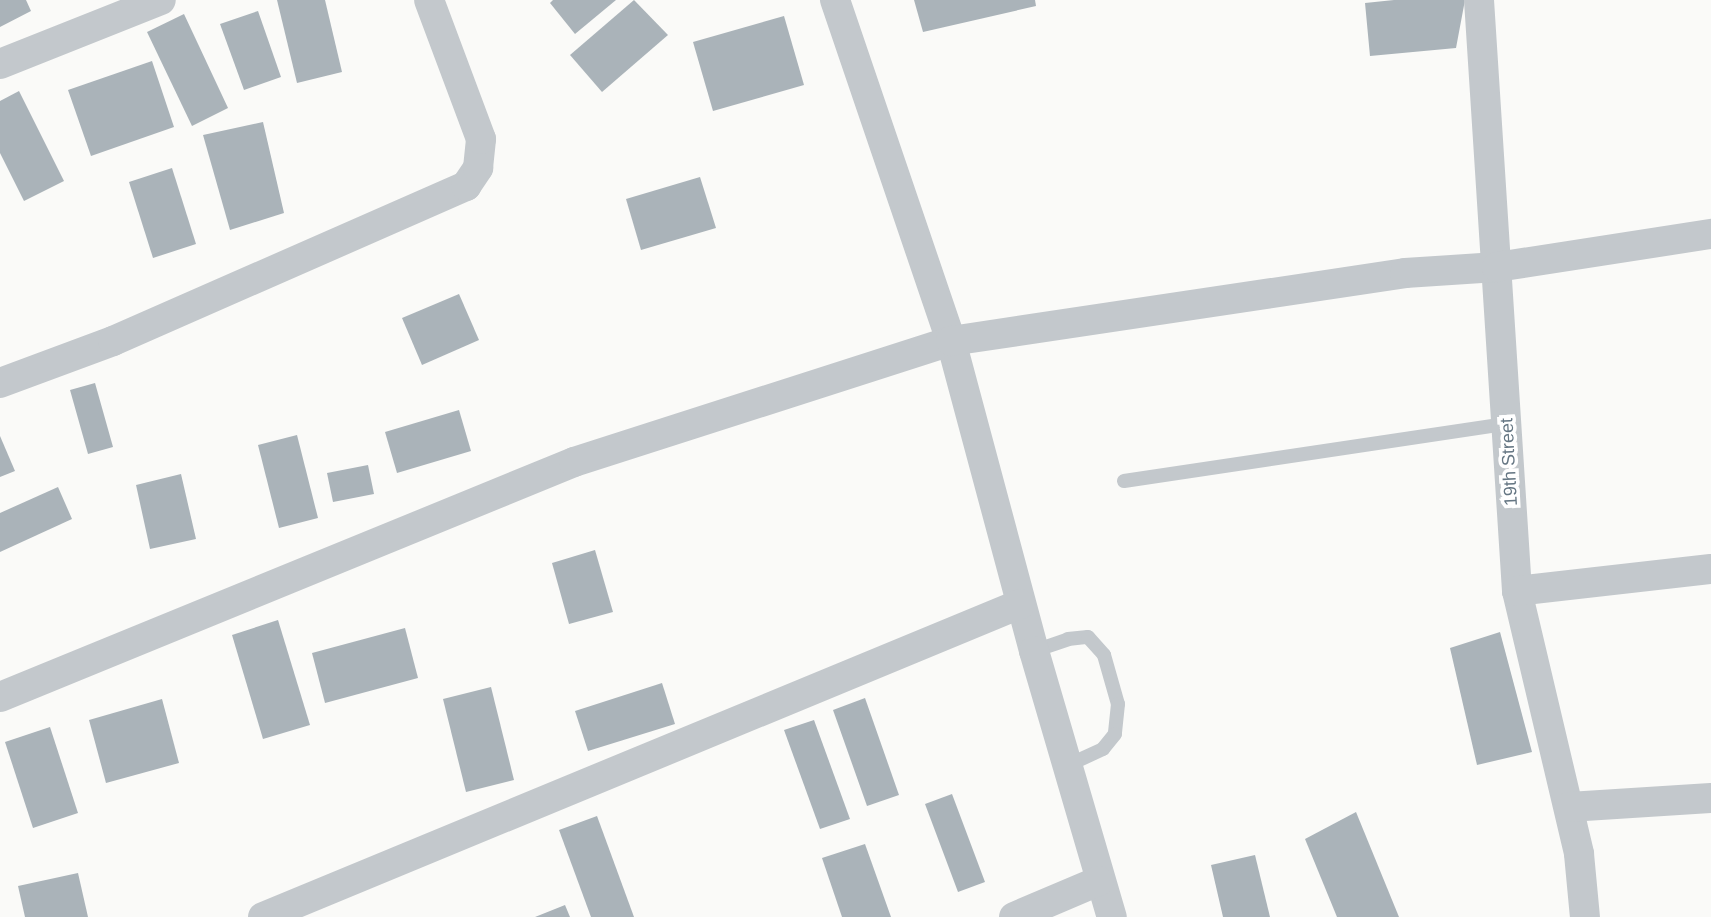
<!DOCTYPE html>
<html>
<head>
<meta charset="utf-8">
<style>
  body { margin:0 }
  #map { position:relative; width:1711px; height:917px; overflow:hidden; background:#fafaf8; font-family:Helvetica,sans-serif }
  div>[style] { position:absolute }
  [style*='--x'] { left:calc(var(--x)*1px); top:calc(var(--y)*1px); width:calc(var(--w)*1px); rotate:calc(var(--a)*1deg) }
  .building>* { inset:0; background:#aab3b9 }
  .lane>* { height:14px; margin:-7px; padding:0 7px; transform-origin:7px; border-radius:7px; background:#c3c8cc }
  .street>* { height:30px; margin:-15px; padding:0 15px; transform-origin:15px; border-radius:15px; background:#c3c8cc }
  span { translate:-50% -50%; white-space:nowrap; text-align:center; line-height:1.15; -webkit-text-stroke:7px #fff; paint-order:stroke }
  .street-label { font-size:18px; color:#657683 }
</style>
</head>
<body>
<div id="map">
  <div class="building">
    <div style="clip-path:polygon(0 0,26px 0,31px 11px,0 27px)"></div>
    <div style="clip-path:polygon(277px 0,325px 0,342px 72px,297px 83px)"></div>
    <div style="clip-path:polygon(553px 0,616px 0,575px 34px,550px 3px)"></div>
    <div style="clip-path:polygon(634px 0,668px 35px,602px 92px,570px 55px)"></div>
    <div style="clip-path:polygon(914px 0,1035px 0,1036px 6px,923px 32px)"></div>
    <div style="clip-path:polygon(1394px 0,1465px 0,1456px 48px,1370px 56px,1365px 3px)"></div>
    <div style="clip-path:polygon(258px 11px,281px 77px,244px 90px,220px 24px)"></div>
    <div style="clip-path:polygon(184px 14px,228px 108px,192px 126px,147px 32px)"></div>
    <div style="clip-path:polygon(784px 16px,804px 85px,713px 111px,693px 42px)"></div>
    <div style="clip-path:polygon(152px 61px,174px 127px,91px 156px,68px 90px)"></div>
    <div style="clip-path:polygon(19px 91px,64px 181px,24px 201px,0 153px,0 101px)"></div>
    <div style="clip-path:polygon(263px 122px,284px 213px,230px 230px,203px 135px)"></div>
    <div style="clip-path:polygon(172px 168px,196px 244px,153px 258px,129px 182px)"></div>
    <div style="clip-path:polygon(700px 177px,716px 228px,641px 250px,626px 199px)"></div>
    <div style="clip-path:polygon(459px 294px,479px 340px,422px 365px,402px 318px)"></div>
    <div style="clip-path:polygon(95px 383px,113px 447px,88px 454px,70px 390px)"></div>
    <div style="clip-path:polygon(459px 410px,471px 451px,397px 473px,385px 432px)"></div>
    <div style="clip-path:polygon(297px 435px,318px 518px,279px 528px,258px 445px)"></div>
    <div style="clip-path:polygon(0 436px,15px 471px,0 477px)"></div>
    <div style="clip-path:polygon(368px 465px,374px 494px,333px 502px,327px 473px)"></div>
    <div style="clip-path:polygon(181px 474px,196px 539px,150px 549px,136px 485px)"></div>
    <div style="clip-path:polygon(58px 487px,72px 519px,0 552px,0 513px)"></div>
    <div style="clip-path:polygon(595px 550px,613px 612px,569px 624px,552px 563px)"></div>
    <div style="clip-path:polygon(278px 620px,310px 725px,263px 739px,232px 635px)"></div>
    <div style="clip-path:polygon(405px 628px,418px 678px,325px 703px,312px 653px)"></div>
    <div style="clip-path:polygon(1500px 632px,1532px 752px,1477px 765px,1450px 648px)"></div>
    <div style="clip-path:polygon(662px 683px,675px 724px,588px 751px,575px 711px)"></div>
    <div style="clip-path:polygon(491px 687px,514px 780px,466px 792px,443px 699px)"></div>
    <div style="clip-path:polygon(865px 698px,899px 795px,867px 806px,833px 710px)"></div>
    <div style="clip-path:polygon(162px 699px,179px 763px,106px 783px,89px 720px)"></div>
    <div style="clip-path:polygon(814px 720px,850px 819px,820px 829px,784px 730px)"></div>
    <div style="clip-path:polygon(50px 727px,78px 813px,33px 828px,5px 742px)"></div>
    <div style="clip-path:polygon(952px 794px,985px 882px,958px 892px,925px 804px)"></div>
    <div style="clip-path:polygon(1356px 812px,1399px 917px,1337px 917px,1305px 839px)"></div>
    <div style="clip-path:polygon(597px 816px,634px 917px,591px 917px,559px 830px)"></div>
    <div style="clip-path:polygon(865px 844px,891px 917px,842px 917px,822px 858px)"></div>
    <div style="clip-path:polygon(1255px 855px,1270px 917px,1223px 917px,1211px 865px)"></div>
    <div style="clip-path:polygon(78px 873px,88px 917px,25px 917px,18px 886px)"></div>
    <div style="clip-path:polygon(565px 905px,570px 917px,535px 917px)"></div>
  </div>
  <div class="lane">
    <div style="--x:1124;--y:481;--w:386;--a:-8.5"></div>
    <div style="--x:1034;--y:651;--w:36;--a:-19"></div>
    <div style="--x:1068;--y:639;--w:20;--a:-6"></div>
    <div style="--x:1088;--y:637;--w:24;--a:48"></div>
    <div style="--x:1104;--y:655;--w:51;--a:74.1"></div>
    <div style="--x:1118;--y:704;--w:30;--a:96"></div>
    <div style="--x:1115;--y:734;--w:19;--a:129"></div>
    <div style="--x:1103;--y:749;--w:41;--a:155.3"></div>
  </div>
  <div class="street">
    <div style="--x:835;--y:0;--w:360;--a:71.2"></div>
    <div style="--x:951;--y:341;--w:321;--a:75"></div>
    <div style="--x:1034;--y:651;--w:277;--a:73.7"></div>
    <div style="--x:1479;--y:0;--w:592;--a:86.32"></div>
    <div style="--x:1517;--y:591;--w:270;--a:76.7"></div>
    <div style="--x:1579;--y:854;--w:63;--a:84.6"></div>
    <div style="--x:0;--y:64;--w:173;--a:-21.7"></div>
    <div style="--x:0;--y:383;--w:121;--a:-20.4"></div>
    <div style="--x:113;--y:341;--w:386;--a:-23.7"></div>
    <div style="--x:466;--y:186;--w:22;--a:-56"></div>
    <div style="--x:478;--y:168;--w:29;--a:-84"></div>
    <div style="--x:481;--y:139;--w:148;--a:-110.5"></div>
    <div style="--x:1517;--y:591;--w:195;--a:-6.5"></div>
    <div style="--x:0;--y:697;--w:620;--a:-22.26"></div>
    <div style="--x:574;--y:462;--w:396;--a:-17.8"></div>
    <div style="--x:951;--y:341;--w:459;--a:-8.5"></div>
    <div style="--x:1405;--y:273;--w:92;--a:-3.7"></div>
    <div style="--x:1497;--y:267;--w:217;--a:-8.8"></div>
    <div style="--x:1569;--y:807;--w:142;--a:-3.6"></div>
    <div style="--x:263;--y:917;--w:819;--a:-22.46"></div>
    <div style="--x:1014;--y:917;--w:92;--a:-23"></div>
  </div>
  <div class="street-label">
    <span style="left:1509px;top:462px;rotate:-93deg">19th Street</span>
  </div>
</div>
</body>
</html>
